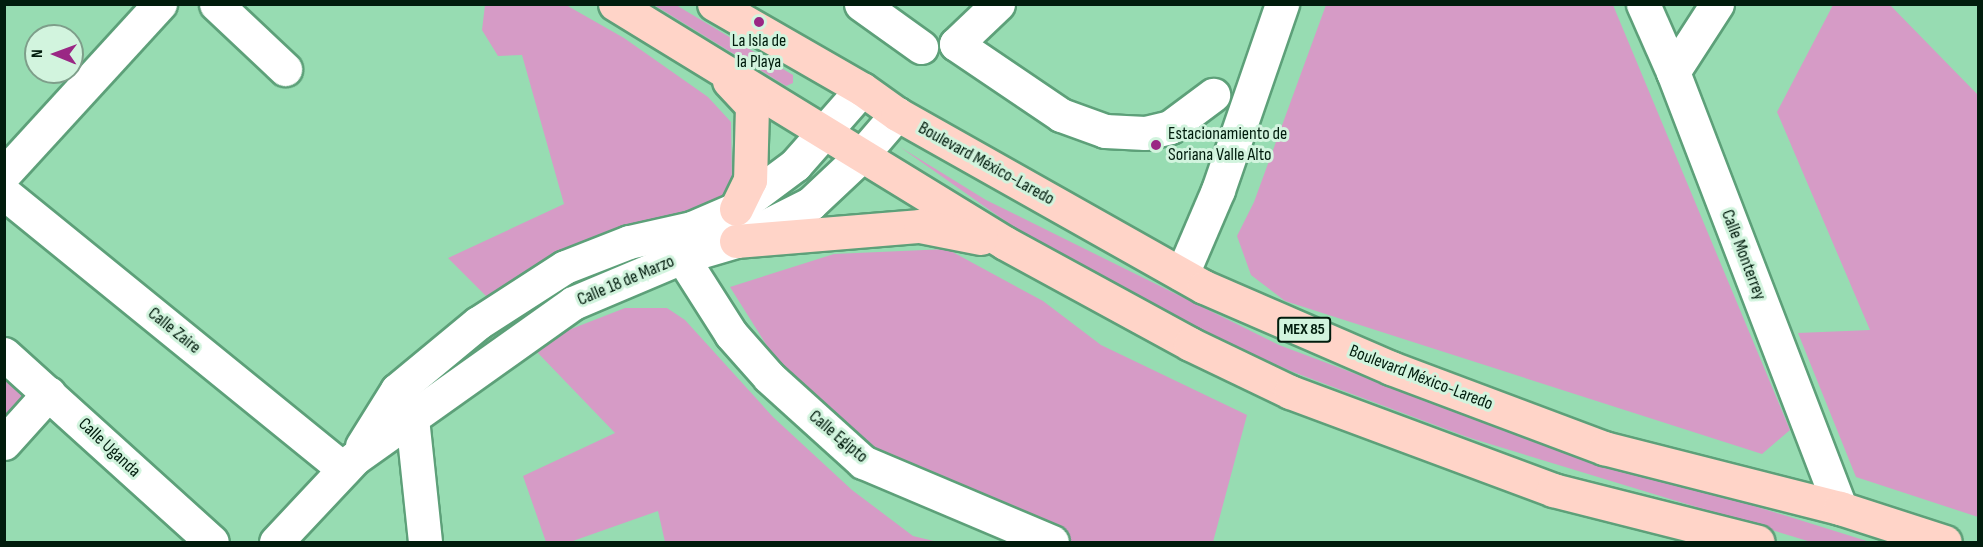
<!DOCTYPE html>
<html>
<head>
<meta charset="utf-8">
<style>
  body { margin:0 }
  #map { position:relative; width:1983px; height:547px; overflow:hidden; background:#97dcb2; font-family:"Sofia Sans Condensed",sans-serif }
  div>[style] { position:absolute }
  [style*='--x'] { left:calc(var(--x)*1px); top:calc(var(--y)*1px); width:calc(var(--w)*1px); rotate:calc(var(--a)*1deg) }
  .green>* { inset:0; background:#d69bc6 }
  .roads { filter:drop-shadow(2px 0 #5da079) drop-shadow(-2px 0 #5da079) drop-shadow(0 2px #5da079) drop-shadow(0 -2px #5da079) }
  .minor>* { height:33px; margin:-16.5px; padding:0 16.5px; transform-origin:16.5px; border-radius:16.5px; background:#fff }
  .major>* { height:33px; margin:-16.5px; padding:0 16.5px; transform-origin:16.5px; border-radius:16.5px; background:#ffd4c8 }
  .dots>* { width:16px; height:16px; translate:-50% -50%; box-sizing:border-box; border:3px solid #d2f4de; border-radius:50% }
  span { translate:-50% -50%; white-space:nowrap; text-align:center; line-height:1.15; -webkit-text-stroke:6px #d2f4de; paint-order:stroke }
  .shield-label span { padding:2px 4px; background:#d2f4de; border:2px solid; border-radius:4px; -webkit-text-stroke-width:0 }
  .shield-label { font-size:16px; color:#011c0d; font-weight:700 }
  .poi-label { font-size:18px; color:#011c0d }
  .left { translate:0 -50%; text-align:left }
  .street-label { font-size:18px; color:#011c0d }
  .frame { position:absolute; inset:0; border:6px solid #011c0d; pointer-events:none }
  .north { position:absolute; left:24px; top:24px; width:60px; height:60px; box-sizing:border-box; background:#d2f4de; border:2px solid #7e9e8a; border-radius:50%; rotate:271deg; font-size:16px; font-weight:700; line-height:24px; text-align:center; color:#011c0d }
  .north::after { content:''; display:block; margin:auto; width:21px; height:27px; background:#9a2784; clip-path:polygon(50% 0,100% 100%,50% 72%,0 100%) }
</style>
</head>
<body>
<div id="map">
  <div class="green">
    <div style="clip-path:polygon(485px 5px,566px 5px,624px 38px,708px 97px,731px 122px,732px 180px,727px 202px,560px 250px,490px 300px,448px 258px,564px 204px,522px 55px,498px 56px,482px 30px)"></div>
    <div style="clip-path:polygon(654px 5px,676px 5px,793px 75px,793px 83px,786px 86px)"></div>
    <div style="clip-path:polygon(1326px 5px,1613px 5px,1790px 430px,1762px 454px,1285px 301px,1251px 275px,1237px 236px,1254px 202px)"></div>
    <div style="clip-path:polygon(1833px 5px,1890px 5px,1978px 95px,1978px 517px,1856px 477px,1798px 333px,1870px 330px,1777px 112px)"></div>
    <div style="clip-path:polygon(900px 147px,986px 200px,1279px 345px,1478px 420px,1870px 542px,1811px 542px,1467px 437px,1293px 372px,1208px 334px,1048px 251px)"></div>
    <div style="clip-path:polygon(947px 249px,1043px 301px,1101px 345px,1247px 415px,1213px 542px,1056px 542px,930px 501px,779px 365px,730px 287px,834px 254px)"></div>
    <div style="clip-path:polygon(625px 308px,667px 308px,685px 320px,773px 417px,852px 490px,913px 536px,938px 542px,665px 542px,658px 511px,570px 542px,546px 542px,523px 476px,615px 433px,537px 352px,566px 331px)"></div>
    <div style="clip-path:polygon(4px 372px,24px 387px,24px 399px,9px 417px,5px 413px)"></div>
  </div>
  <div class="roads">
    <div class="minor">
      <div style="--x:216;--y:4;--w:95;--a:43.3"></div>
      <div style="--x:861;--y:4;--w:74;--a:35.6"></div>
      <div style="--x:998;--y:4;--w:58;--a:136.4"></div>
      <div style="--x:956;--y:44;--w:127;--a:34.1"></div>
      <div style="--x:1061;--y:115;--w:47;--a:20"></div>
      <div style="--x:1105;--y:131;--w:40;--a:2.9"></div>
      <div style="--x:1145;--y:133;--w:26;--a:-13"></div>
      <div style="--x:1170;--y:127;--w:54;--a:-36.7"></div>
      <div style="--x:1643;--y:4;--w:74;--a:66.2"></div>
      <div style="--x:1673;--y:72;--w:467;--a:69"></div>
      <div style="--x:1673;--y:72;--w:81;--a:-57.1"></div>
      <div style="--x:4;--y:174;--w:231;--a:-47.5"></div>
      <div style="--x:4;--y:193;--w:438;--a:39.1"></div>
      <div style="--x:682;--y:257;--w:91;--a:57.5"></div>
      <div style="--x:731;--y:334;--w:57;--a:48.5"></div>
      <div style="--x:769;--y:377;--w:127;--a:42.1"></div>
      <div style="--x:863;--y:462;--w:205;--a:22.9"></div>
      <div style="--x:1182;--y:274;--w:91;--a:-66.8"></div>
      <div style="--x:1218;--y:190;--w:197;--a:-71"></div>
      <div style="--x:4;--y:354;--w:280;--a:42.1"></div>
      <div style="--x:403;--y:400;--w:20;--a:63"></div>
      <div style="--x:412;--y:418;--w:125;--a:84"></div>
      <div style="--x:4;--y:443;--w:67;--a:-48"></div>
      <div style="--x:362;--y:446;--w:66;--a:-58"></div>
      <div style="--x:397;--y:390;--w:105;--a:-39.6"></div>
      <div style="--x:478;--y:323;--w:103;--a:-32.8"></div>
      <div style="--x:565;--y:267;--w:69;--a:-21.3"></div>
      <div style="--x:629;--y:242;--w:65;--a:-12.5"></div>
      <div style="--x:692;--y:228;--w:48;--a:-23.4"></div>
      <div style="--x:736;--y:209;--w:74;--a:-36.7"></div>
      <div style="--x:795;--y:165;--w:101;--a:-48.6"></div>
      <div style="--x:276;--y:542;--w:115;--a:-46.8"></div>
      <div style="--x:355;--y:458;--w:267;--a:-35.4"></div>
      <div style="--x:573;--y:303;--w:118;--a:-22.9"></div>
      <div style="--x:682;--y:257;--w:56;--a:-16.5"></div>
      <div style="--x:736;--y:241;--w:83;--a:-26.6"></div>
      <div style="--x:810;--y:204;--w:69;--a:-43.2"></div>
      <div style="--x:860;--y:157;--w:57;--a:-49.3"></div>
    </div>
    <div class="major">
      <div style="--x:615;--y:4;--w:457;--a:31.5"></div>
      <div style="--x:1005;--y:243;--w:211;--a:28.6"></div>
      <div style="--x:1190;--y:344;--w:111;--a:25.6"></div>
      <div style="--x:1290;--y:392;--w:281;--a:20.4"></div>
      <div style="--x:1553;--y:490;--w:211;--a:14.2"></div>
      <div style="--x:714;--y:4;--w:171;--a:29.9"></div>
      <div style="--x:862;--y:89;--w:43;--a:35.5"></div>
      <div style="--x:897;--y:114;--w:352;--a:29.4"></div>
      <div style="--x:1204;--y:287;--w:204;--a:23.4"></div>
      <div style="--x:1391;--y:368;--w:228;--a:20.6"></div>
      <div style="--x:1604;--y:448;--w:244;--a:14.3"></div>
      <div style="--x:1840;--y:508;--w:110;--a:17.9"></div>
      <div style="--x:729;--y:81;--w:34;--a:47"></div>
      <div style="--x:752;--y:106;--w:74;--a:91.5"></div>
      <div style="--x:750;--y:180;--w:32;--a:116"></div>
      <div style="--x:736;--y:241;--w:185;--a:-4.7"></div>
      <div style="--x:920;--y:226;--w:62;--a:11.1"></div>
    </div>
  </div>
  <div class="dots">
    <div style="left:759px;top:22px;background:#9a2784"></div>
    <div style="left:1156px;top:145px;background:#9a2784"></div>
  </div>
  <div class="shield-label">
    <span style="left:1304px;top:330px">MEX 85</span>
  </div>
  <div class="poi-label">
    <span style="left:759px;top:52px">La Isla de<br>la Playa</span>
    <span class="left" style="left:1168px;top:145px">Estacionamiento de<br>Soriana Valle Alto</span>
  </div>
  <div class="street-label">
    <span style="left:986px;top:164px;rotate:29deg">Boulevard México-Laredo</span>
    <span style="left:1743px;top:255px;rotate:69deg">Calle Monterrey</span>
    <span style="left:626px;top:281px;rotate:-23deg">Calle 18 de Marzo</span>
    <span style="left:174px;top:331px;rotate:39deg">Calle Zaire</span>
    <span style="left:1421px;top:378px;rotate:21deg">Boulevard México-Laredo</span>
    <span style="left:838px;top:437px;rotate:40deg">Calle Egipto</span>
    <span style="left:109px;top:448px;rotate:43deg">Calle Uganda</span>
  </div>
  <div class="frame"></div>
  <div class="north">N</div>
</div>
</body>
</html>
